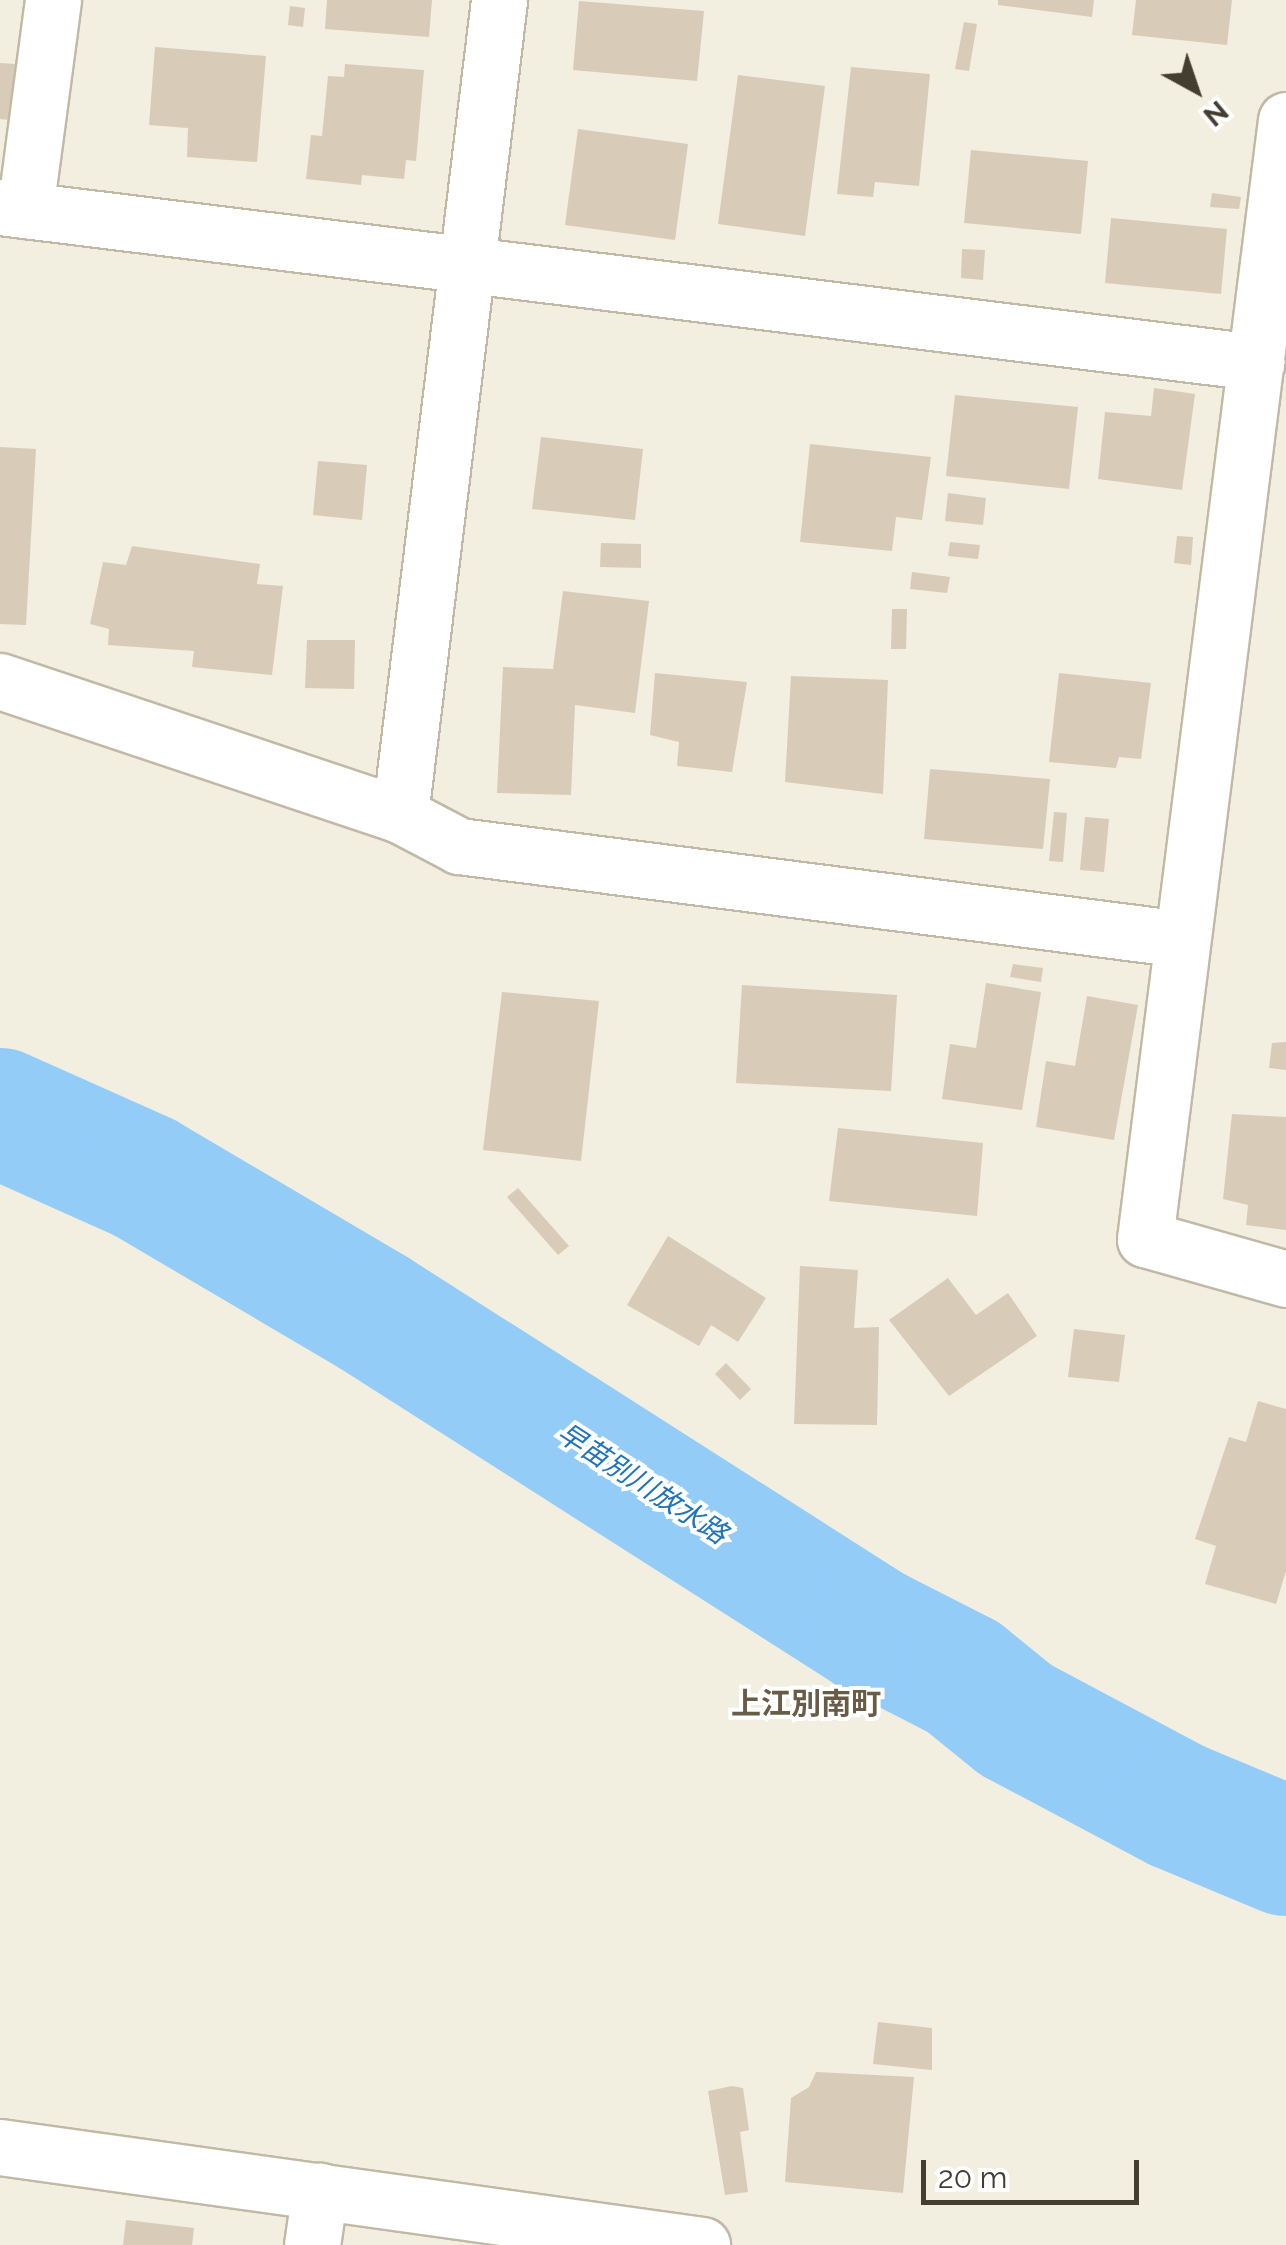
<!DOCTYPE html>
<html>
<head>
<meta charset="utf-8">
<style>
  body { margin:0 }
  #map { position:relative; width:1286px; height:2245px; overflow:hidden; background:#f2eee0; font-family:Raleway,"Noto Sans JP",sans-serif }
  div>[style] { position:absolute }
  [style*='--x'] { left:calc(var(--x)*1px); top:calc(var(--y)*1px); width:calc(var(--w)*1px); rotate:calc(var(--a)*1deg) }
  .river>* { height:130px; margin:-65px; padding:0 65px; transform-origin:65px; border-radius:65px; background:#94ccf8 }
  .building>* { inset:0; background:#d8ccb8 }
  .roads { filter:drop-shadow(2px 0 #c1b9a5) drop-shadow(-2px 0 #c1b9a5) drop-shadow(0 2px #c1b9a5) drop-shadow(0 -2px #c1b9a5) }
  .minor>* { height:55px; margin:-27.5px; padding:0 27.5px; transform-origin:27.5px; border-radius:27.5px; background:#fff }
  span { translate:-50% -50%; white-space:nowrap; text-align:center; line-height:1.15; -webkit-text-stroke:8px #fff; paint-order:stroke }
  .water-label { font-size:28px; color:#2074ba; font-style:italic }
  .quarter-label { font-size:30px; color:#685c47; font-weight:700 }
  .north { position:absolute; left:1146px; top:40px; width:100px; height:100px; -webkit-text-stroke:8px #fff; paint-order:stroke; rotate:140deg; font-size:28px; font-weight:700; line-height:40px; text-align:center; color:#443d31 }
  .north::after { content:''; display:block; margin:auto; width:35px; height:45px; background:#443d31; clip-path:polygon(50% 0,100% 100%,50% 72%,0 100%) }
  .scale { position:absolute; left:921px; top:2160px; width:218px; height:45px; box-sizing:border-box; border:5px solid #443d31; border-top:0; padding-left:12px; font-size:30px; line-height:35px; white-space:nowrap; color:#443d31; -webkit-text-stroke:8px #fff; paint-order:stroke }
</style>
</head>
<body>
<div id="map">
  <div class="river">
    <div style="--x:0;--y:1113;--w:159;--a:24.1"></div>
    <div style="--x:145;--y:1178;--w:266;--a:30.5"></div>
    <div style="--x:374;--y:1313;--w:589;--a:32.53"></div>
    <div style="--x:871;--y:1630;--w:103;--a:27.1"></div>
    <div style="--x:963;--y:1677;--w:68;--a:39.1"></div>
    <div style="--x:1016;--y:1720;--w:183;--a:28"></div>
    <div style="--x:1178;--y:1806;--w:117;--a:22.6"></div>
  </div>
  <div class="building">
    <div style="clip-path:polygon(327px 0,432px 0,429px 37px,325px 29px)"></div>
    <div style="clip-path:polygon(998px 0,1094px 0,1092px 17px,998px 5px)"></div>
    <div style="clip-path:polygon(1136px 0,1232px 0,1227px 45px,1132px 35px)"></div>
    <div style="clip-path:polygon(579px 1px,704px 11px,697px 81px,573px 70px)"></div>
    <div style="clip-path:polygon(290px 6px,305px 8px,303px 27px,288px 25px)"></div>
    <div style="clip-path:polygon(964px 22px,977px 24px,969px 71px,955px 69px)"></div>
    <div style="clip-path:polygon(155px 47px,266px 56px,257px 162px,187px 157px,188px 128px,149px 125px)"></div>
    <div style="clip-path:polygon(0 63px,16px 64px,10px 120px,0 119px)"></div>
    <div style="clip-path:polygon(345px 64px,424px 70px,416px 161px,406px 160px,404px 179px,362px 175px,361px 185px,306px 179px,311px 135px,322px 136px,328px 76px,344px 77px)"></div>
    <div style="clip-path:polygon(851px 67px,930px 74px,919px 186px,875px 182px,873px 197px,837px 194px)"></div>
    <div style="clip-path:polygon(738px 75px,825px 86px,805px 236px,718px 224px)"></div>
    <div style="clip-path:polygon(578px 129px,688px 144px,675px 240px,565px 225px)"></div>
    <div style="clip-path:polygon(971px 150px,1088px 161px,1081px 234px,964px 223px)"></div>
    <div style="clip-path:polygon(1212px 193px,1241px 197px,1239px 209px,1210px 207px)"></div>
    <div style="clip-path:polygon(1111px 218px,1227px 229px,1221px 294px,1105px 283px)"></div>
    <div style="clip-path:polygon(962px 249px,985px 250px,983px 280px,961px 278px)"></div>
    <div style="clip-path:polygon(1154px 388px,1195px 394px,1182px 490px,1098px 479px,1105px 412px,1151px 416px)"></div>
    <div style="clip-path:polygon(955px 395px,1078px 407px,1069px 489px,946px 476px)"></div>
    <div style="clip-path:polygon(541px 437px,643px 449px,635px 520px,532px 509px)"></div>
    <div style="clip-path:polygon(810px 444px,931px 457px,922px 520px,896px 517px,892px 551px,800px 542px)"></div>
    <div style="clip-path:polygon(0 447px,36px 449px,26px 625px,0 624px)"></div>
    <div style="clip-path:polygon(318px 461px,367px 465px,362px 520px,313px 515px)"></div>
    <div style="clip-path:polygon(948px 493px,986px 498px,983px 525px,945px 521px)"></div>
    <div style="clip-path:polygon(1177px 536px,1193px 537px,1191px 565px,1174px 563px)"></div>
    <div style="clip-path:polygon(950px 542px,980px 545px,978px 559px,948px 556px)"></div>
    <div style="clip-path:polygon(601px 543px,641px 544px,641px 568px,600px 567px)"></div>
    <div style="clip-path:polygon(132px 546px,260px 564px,257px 584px,283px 586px,272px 675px,192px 667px,194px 651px,108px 645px,109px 629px,90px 624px,103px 562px,126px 565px)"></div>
    <div style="clip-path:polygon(912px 572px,950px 577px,947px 593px,910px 589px)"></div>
    <div style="clip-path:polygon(563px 591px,649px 601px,635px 713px,575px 705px,571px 795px,497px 793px,503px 667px,553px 669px)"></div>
    <div style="clip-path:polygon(892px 609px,907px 609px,906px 649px,891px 649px)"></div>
    <div style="clip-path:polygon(307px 640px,355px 640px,354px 689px,305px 688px)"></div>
    <div style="clip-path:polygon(655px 673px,747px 682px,732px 772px,677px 766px,679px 742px,650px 735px)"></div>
    <div style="clip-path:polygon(1059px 673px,1151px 683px,1141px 759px,1119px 757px,1116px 768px,1049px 762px)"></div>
    <div style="clip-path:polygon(791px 676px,888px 680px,883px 794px,785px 782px)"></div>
    <div style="clip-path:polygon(930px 769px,1050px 779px,1043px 849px,924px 839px)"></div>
    <div style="clip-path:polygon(1054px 812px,1067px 813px,1063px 862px,1049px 861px)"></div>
    <div style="clip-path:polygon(1085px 817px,1109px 819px,1104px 872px,1080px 870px)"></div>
    <div style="clip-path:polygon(1013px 964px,1043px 968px,1041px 982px,1010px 977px)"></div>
    <div style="clip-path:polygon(986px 983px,1041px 992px,1022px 1110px,942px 1099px,950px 1044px,976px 1048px)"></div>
    <div style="clip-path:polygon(742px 985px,897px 995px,891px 1091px,736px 1083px)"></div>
    <div style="clip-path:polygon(502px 992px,599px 1001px,581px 1161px,483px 1150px)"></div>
    <div style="clip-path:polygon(1087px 996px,1138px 1005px,1114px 1140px,1036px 1127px,1046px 1061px,1075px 1066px)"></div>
    <div style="clip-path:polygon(1286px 1042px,1286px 1070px,1269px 1068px,1272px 1043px)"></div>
    <div style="clip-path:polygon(1232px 1114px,1286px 1117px,1286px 1230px,1246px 1225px,1248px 1205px,1223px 1199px)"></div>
    <div style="clip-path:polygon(838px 1128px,983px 1143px,977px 1216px,829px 1201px)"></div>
    <div style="clip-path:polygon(518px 1188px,569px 1246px,558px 1255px,507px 1197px)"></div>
    <div style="clip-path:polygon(668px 1236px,766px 1298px,738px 1342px,711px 1325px,699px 1346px,627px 1305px)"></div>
    <div style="clip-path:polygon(800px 1266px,858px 1270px,854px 1328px,879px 1327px,877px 1425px,794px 1424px)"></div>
    <div style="clip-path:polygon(948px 1278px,976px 1315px,1008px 1293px,1037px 1336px,949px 1396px,889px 1320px)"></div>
    <div style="clip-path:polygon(1074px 1329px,1125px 1335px,1119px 1382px,1068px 1377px)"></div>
    <div style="clip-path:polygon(726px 1363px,751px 1389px,740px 1400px,715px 1374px)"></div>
    <div style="clip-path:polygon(1258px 1401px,1286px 1409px,1286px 1571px,1276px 1604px,1205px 1584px,1216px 1546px,1195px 1539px,1229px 1437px,1246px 1442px)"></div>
    <div style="clip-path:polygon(878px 2022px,932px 2028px,932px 2070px,873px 2064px)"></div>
    <div style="clip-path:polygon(816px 2072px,914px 2077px,903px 2193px,785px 2182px,791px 2098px,809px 2087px)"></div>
    <div style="clip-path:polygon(732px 2086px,743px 2088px,749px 2130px,740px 2132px,748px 2192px,725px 2195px,708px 2091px)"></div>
    <div style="clip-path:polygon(126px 2220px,194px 2228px,192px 2245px,123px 2245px)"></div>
  </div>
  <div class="roads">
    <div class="minor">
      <div style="--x:1286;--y:120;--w:1128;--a:97.18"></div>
      <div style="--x:1145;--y:1239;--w:147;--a:15.8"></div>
      <div style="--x:0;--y:207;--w:1266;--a:7.04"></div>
      <div style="--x:25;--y:210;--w:212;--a:-82.4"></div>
      <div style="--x:0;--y:681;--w:422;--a:18.5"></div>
      <div style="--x:400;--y:815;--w:67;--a:27.7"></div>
      <div style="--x:459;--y:846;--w:729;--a:7.33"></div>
      <div style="--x:400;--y:815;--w:821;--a:-83.07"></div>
      <div style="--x:0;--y:2147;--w:709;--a:7.95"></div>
      <div style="--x:312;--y:2245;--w:55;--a:-81.6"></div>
    </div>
  </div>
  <div class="water-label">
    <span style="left:642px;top:1484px;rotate:33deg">早苗別川放水路</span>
  </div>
  <div class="quarter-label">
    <span style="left:806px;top:1704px">上江別南町</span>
  </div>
  <div class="north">N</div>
  <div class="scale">20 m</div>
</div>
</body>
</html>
